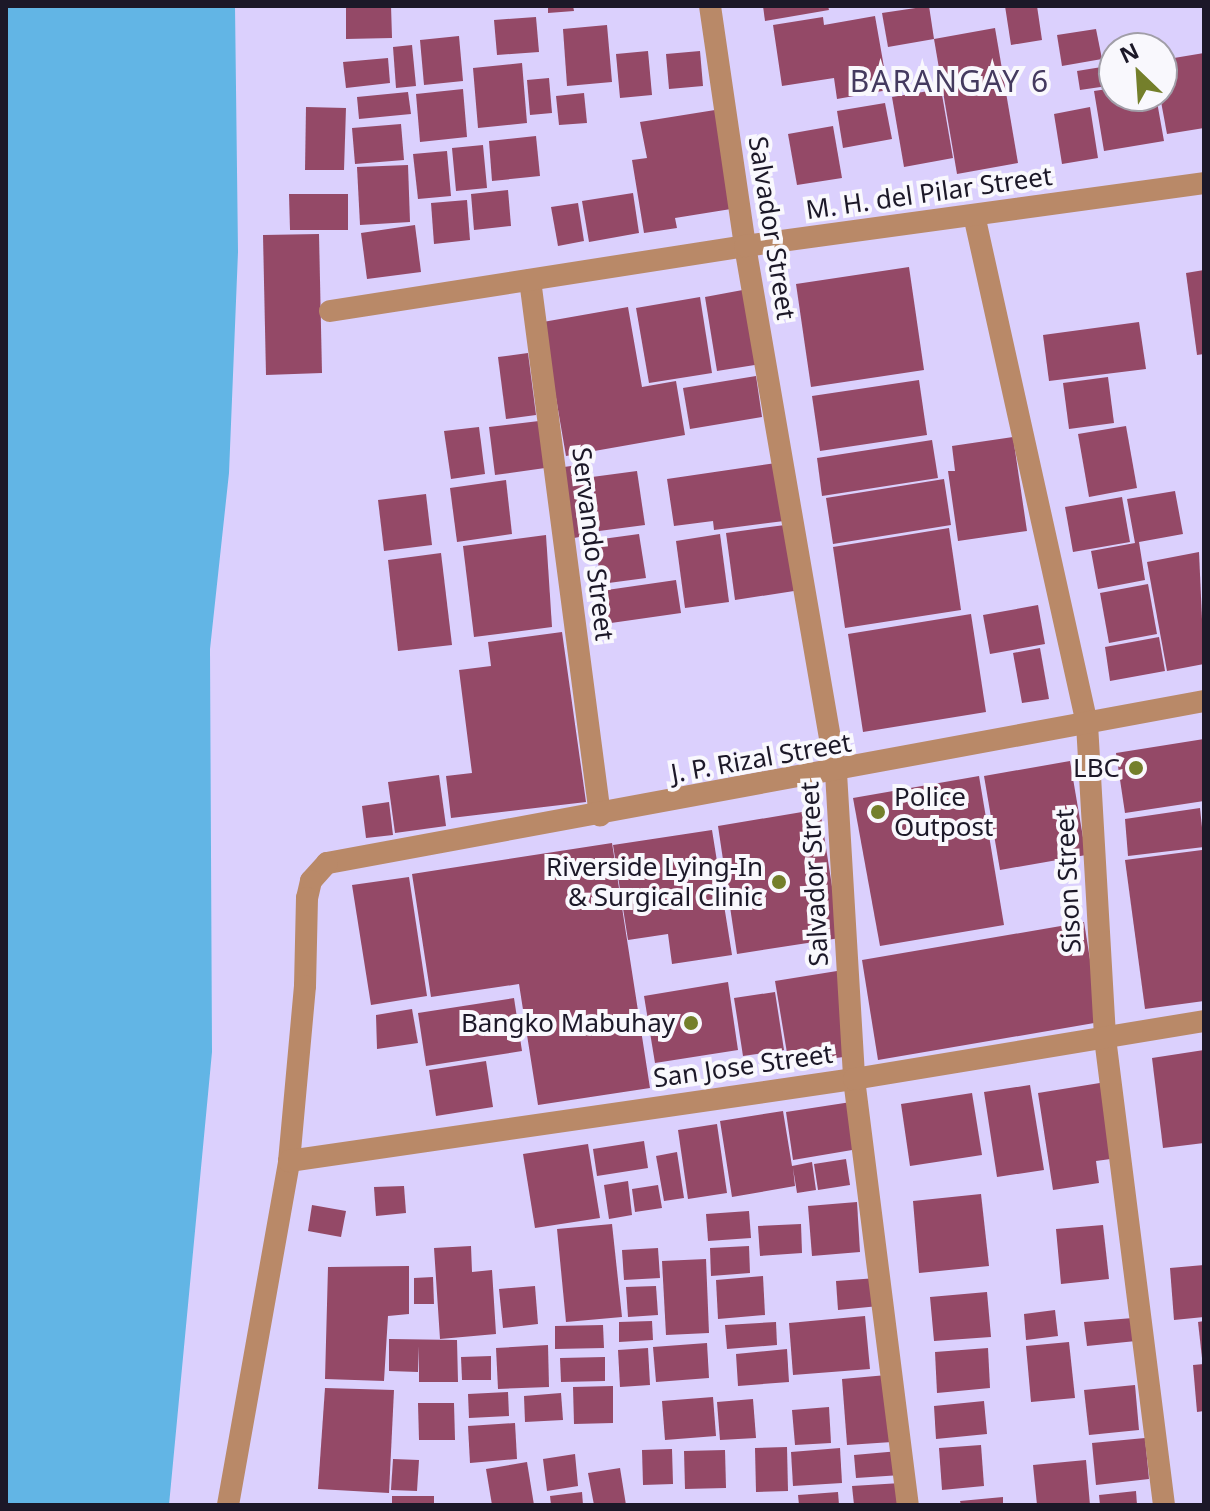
<!DOCTYPE html>
<html>
<head>
<meta charset="utf-8">
<style>
  body { margin:0 }
  #map { position:relative; width:1210px; height:1511px; overflow:hidden; background:#dbd0fd; font-family:"Noto Sans",sans-serif }
  div>[style] { position:absolute }
  [style*='--x'] { left:calc(var(--x)*1px); top:calc(var(--y)*1px); width:calc(var(--w)*1px); rotate:calc(var(--a)*1deg) }
  .water>* { inset:0; background:#62b5e5 }
  .building>* { inset:0; background:#944967 }
  .minor>* { height:22px; margin:-11px; padding:0 11px; transform-origin:11px; border-radius:11px; background:#b98968 }
  .tertiary>* { height:22px; margin:-11px; padding:0 11px; transform-origin:11px; border-radius:11px; background:#b98968 }
  .dots>* { width:22px; height:22px; translate:-50% -50%; box-sizing:border-box; border:4px solid #f9f8fd; border-radius:50% }
  span { translate:-50% -50%; white-space:nowrap; text-align:center; line-height:1.15; -webkit-text-stroke:8px #f9f8fd; paint-order:stroke }
  .street-label { font-size:26px; color:#1c1828 }
  .poi-label { font-size:26px; color:#1c1828 }
  .right { translate:-100% -50%; text-align:right }
  .left { translate:0 -50%; text-align:left }
  .quarter-label { font-size:30px; color:#443a5f; letter-spacing:2px }
  .frame { position:absolute; inset:0; border:8px solid #1c1828; pointer-events:none }
  .north { position:absolute; left:1098px; top:32px; width:80px; height:80px; box-sizing:border-box; background:#f9f8fd; border:2px solid #a19ea8; border-radius:50%; rotate:335deg; font-size:22px; font-weight:700; line-height:32px; text-align:center; color:#1c1828 }
  .north::after { content:''; display:block; margin:auto; width:28px; height:36px; background:#747f2b; clip-path:polygon(50% 0,100% 100%,50% 72%,0 100%) }
</style>
</head>
<body>
<div id="map">
  <div class="water">
    <div style="clip-path:polygon(6px 6px,235px 6px,238px 252px,229px 473px,210px 649px,212px 1052px,169px 1505px,6px 1505px)"></div>
  </div>
  <div class="building">
    <div style="clip-path:polygon(391px 6px,392px 38px,346px 39px,346px 7px)"></div>
    <div style="clip-path:polygon(548px 6px,573px 6px,574px 11px,548px 13px)"></div>
    <div style="clip-path:polygon(763px 6px,828px 6px,829px 10px,765px 21px)"></div>
    <div style="clip-path:polygon(929px 6px,934px 39px,888px 47px,882px 13px)"></div>
    <div style="clip-path:polygon(1005px 6px,1037px 6px,1042px 40px,1011px 45px)"></div>
    <div style="clip-path:polygon(875px 16px,888px 90px,837px 99px,834px 78px,782px 86px,773px 25px,823px 17px,824px 25px)"></div>
    <div style="clip-path:polygon(536px 17px,539px 52px,497px 55px,494px 20px)"></div>
    <div style="clip-path:polygon(607px 25px,612px 82px,567px 86px,563px 29px)"></div>
    <div style="clip-path:polygon(995px 28px,1018px 163px,957px 174px,934px 39px)"></div>
    <div style="clip-path:polygon(1096px 29px,1102px 59px,1062px 66px,1057px 35px)"></div>
    <div style="clip-path:polygon(459px 36px,463px 81px,424px 85px,420px 40px)"></div>
    <div style="clip-path:polygon(412px 45px,416px 86px,396px 88px,393px 47px)"></div>
    <div style="clip-path:polygon(648px 51px,652px 95px,620px 98px,616px 54px)"></div>
    <div style="clip-path:polygon(700px 51px,703px 86px,669px 89px,666px 54px)"></div>
    <div style="clip-path:polygon(1204px 53px,1204px 128px,1167px 134px,1160px 96px,1162px 60px)"></div>
    <div style="clip-path:polygon(388px 58px,390px 83px,346px 88px,343px 62px)"></div>
    <div style="clip-path:polygon(522px 63px,527px 123px,478px 128px,473px 68px)"></div>
    <div style="clip-path:polygon(1114px 65px,1114px 85px,1080px 90px,1077px 71px)"></div>
    <div style="clip-path:polygon(549px 78px,552px 113px,530px 115px,527px 80px)"></div>
    <div style="clip-path:polygon(1114px 88px,1114px 96px,1156px 96px,1164px 141px,1104px 151px,1094px 91px)"></div>
    <div style="clip-path:polygon(463px 89px,467px 137px,420px 142px,416px 94px)"></div>
    <div style="clip-path:polygon(941px 89px,953px 158px,904px 167px,892px 97px)"></div>
    <div style="clip-path:polygon(408px 92px,411px 114px,359px 119px,357px 97px)"></div>
    <div style="clip-path:polygon(584px 93px,587px 123px,559px 125px,556px 96px)"></div>
    <div style="clip-path:polygon(885px 103px,892px 139px,843px 148px,837px 111px)"></div>
    <div style="clip-path:polygon(306px 107px,346px 108px,344px 170px,305px 170px)"></div>
    <div style="clip-path:polygon(1090px 107px,1098px 158px,1062px 164px,1054px 114px)"></div>
    <div style="clip-path:polygon(715px 110px,731px 209px,675px 218px,677px 228px,644px 233px,632px 160px,647px 158px,640px 122px)"></div>
    <div style="clip-path:polygon(401px 124px,404px 160px,355px 164px,352px 128px)"></div>
    <div style="clip-path:polygon(833px 126px,842px 178px,797px 185px,788px 134px)"></div>
    <div style="clip-path:polygon(536px 136px,540px 176px,492px 181px,489px 141px)"></div>
    <div style="clip-path:polygon(483px 145px,487px 188px,456px 191px,452px 148px)"></div>
    <div style="clip-path:polygon(447px 151px,451px 196px,418px 199px,413px 154px)"></div>
    <div style="clip-path:polygon(408px 165px,410px 222px,360px 225px,357px 167px)"></div>
    <div style="clip-path:polygon(508px 190px,511px 226px,474px 230px,471px 194px)"></div>
    <div style="clip-path:polygon(633px 193px,639px 233px,589px 242px,582px 201px)"></div>
    <div style="clip-path:polygon(289px 194px,348px 194px,348px 230px,290px 230px)"></div>
    <div style="clip-path:polygon(467px 200px,470px 240px,434px 244px,431px 203px)"></div>
    <div style="clip-path:polygon(578px 203px,584px 241px,558px 246px,551px 207px)"></div>
    <div style="clip-path:polygon(415px 225px,421px 272px,367px 279px,361px 233px)"></div>
    <div style="clip-path:polygon(319px 234px,322px 373px,266px 375px,263px 235px)"></div>
    <div style="clip-path:polygon(909px 267px,924px 370px,811px 387px,796px 284px)"></div>
    <div style="clip-path:polygon(1204px 270px,1204px 354px,1197px 355px,1186px 273px)"></div>
    <div style="clip-path:polygon(748px 289px,761px 364px,717px 371px,705px 297px)"></div>
    <div style="clip-path:polygon(700px 297px,712px 373px,649px 383px,636px 308px)"></div>
    <div style="clip-path:polygon(628px 307px,642px 387px,676px 381px,685px 435px,566px 456px,543px 322px)"></div>
    <div style="clip-path:polygon(1139px 322px,1146px 369px,1049px 381px,1043px 335px)"></div>
    <div style="clip-path:polygon(528px 353px,536px 415px,506px 419px,498px 357px)"></div>
    <div style="clip-path:polygon(756px 376px,762px 417px,690px 429px,683px 388px)"></div>
    <div style="clip-path:polygon(1108px 377px,1114px 423px,1069px 429px,1063px 383px)"></div>
    <div style="clip-path:polygon(919px 380px,927px 435px,820px 451px,812px 396px)"></div>
    <div style="clip-path:polygon(539px 421px,545px 468px,495px 475px,489px 427px)"></div>
    <div style="clip-path:polygon(1126px 426px,1137px 488px,1089px 497px,1078px 434px)"></div>
    <div style="clip-path:polygon(479px 427px,485px 474px,451px 479px,444px 431px)"></div>
    <div style="clip-path:polygon(1013px 437px,1027px 531px,958px 541px,948px 471px,955px 471px,952px 446px)"></div>
    <div style="clip-path:polygon(932px 440px,938px 478px,822px 496px,817px 458px)"></div>
    <div style="clip-path:polygon(776px 463px,784px 521px,714px 530px,713px 521px,674px 526px,667px 479px)"></div>
    <div style="clip-path:polygon(585px 464px,595px 534px,574px 538px,564px 467px)"></div>
    <div style="clip-path:polygon(637px 471px,645px 525px,599px 531px,592px 477px)"></div>
    <div style="clip-path:polygon(944px 479px,951px 525px,833px 544px,826px 498px)"></div>
    <div style="clip-path:polygon(506px 480px,512px 534px,457px 542px,450px 488px)"></div>
    <div style="clip-path:polygon(1175px 491px,1183px 534px,1139px 542px,1145px 580px,1098px 589px,1091px 551px,1135px 543px,1127px 499px)"></div>
    <div style="clip-path:polygon(426px 494px,432px 545px,384px 551px,378px 500px)"></div>
    <div style="clip-path:polygon(1122px 497px,1130px 542px,1073px 552px,1065px 507px)"></div>
    <div style="clip-path:polygon(785px 525px,794px 591px,735px 600px,726px 533px)"></div>
    <div style="clip-path:polygon(949px 528px,961px 610px,845px 628px,833px 547px)"></div>
    <div style="clip-path:polygon(639px 534px,646px 578px,601px 584px,595px 540px)"></div>
    <div style="clip-path:polygon(720px 534px,729px 602px,685px 608px,676px 541px)"></div>
    <div style="clip-path:polygon(546px 535px,552px 627px,474px 637px,463px 546px)"></div>
    <div style="clip-path:polygon(1199px 552px,1204px 664px,1167px 671px,1147px 562px)"></div>
    <div style="clip-path:polygon(441px 553px,452px 645px,398px 651px,388px 560px)"></div>
    <div style="clip-path:polygon(676px 580px,681px 613px,604px 624px,600px 591px)"></div>
    <div style="clip-path:polygon(1148px 584px,1157px 634px,1109px 643px,1100px 593px)"></div>
    <div style="clip-path:polygon(1038px 605px,1045px 644px,990px 654px,983px 615px)"></div>
    <div style="clip-path:polygon(971px 614px,986px 712px,863px 732px,848px 634px)"></div>
    <div style="clip-path:polygon(562px 632px,586px 802px,451px 818px,446px 776px,472px 773px,459px 670px,491px 666px,488px 642px)"></div>
    <div style="clip-path:polygon(1159px 637px,1165px 671px,1110px 681px,1105px 647px)"></div>
    <div style="clip-path:polygon(1040px 648px,1049px 699px,1022px 703px,1013px 653px)"></div>
    <div style="clip-path:polygon(1204px 739px,1204px 801px,1125px 813px,1116px 753px)"></div>
    <div style="clip-path:polygon(1070px 761px,1086px 855px,1000px 870px,984px 776px)"></div>
    <div style="clip-path:polygon(439px 775px,446px 826px,395px 833px,388px 782px)"></div>
    <div style="clip-path:polygon(979px 776px,1004px 925px,880px 946px,853px 798px)"></div>
    <div style="clip-path:polygon(389px 802px,393px 835px,366px 838px,362px 806px)"></div>
    <div style="clip-path:polygon(1200px 808px,1204px 847px,1128px 856px,1125px 819px)"></div>
    <div style="clip-path:polygon(820px 809px,840px 938px,737px 954px,718px 826px)"></div>
    <div style="clip-path:polygon(712px 830px,732px 955px,672px 964px,668px 934px,628px 940px,613px 845px)"></div>
    <div style="clip-path:polygon(612px 843px,650px 1088px,538px 1105px,519px 984px,431px 997px,412px 874px)"></div>
    <div style="clip-path:polygon(1202px 850px,1204px 1001px,1145px 1009px,1125px 860px)"></div>
    <div style="clip-path:polygon(409px 877px,427px 996px,371px 1005px,352px 885px)"></div>
    <div style="clip-path:polygon(1084px 922px,1100px 1022px,878px 1060px,862px 960px)"></div>
    <div style="clip-path:polygon(837px 971px,850px 1056px,789px 1065px,775px 981px)"></div>
    <div style="clip-path:polygon(728px 982px,738px 1050px,655px 1063px,644px 996px)"></div>
    <div style="clip-path:polygon(775px 992px,784px 1050px,743px 1056px,734px 998px)"></div>
    <div style="clip-path:polygon(514px 998px,522px 1051px,426px 1066px,418px 1013px)"></div>
    <div style="clip-path:polygon(412px 1009px,418px 1043px,377px 1049px,376px 1015px)"></div>
    <div style="clip-path:polygon(1204px 1050px,1204px 1143px,1163px 1148px,1152px 1058px)"></div>
    <div style="clip-path:polygon(486px 1061px,493px 1107px,436px 1116px,429px 1070px)"></div>
    <div style="clip-path:polygon(1106px 1082px,1118px 1158px,1096px 1161px,1099px 1183px,1053px 1190px,1038px 1093px)"></div>
    <div style="clip-path:polygon(1030px 1085px,1044px 1170px,997px 1177px,984px 1092px)"></div>
    <div style="clip-path:polygon(972px 1093px,982px 1155px,910px 1166px,901px 1104px)"></div>
    <div style="clip-path:polygon(851px 1102px,858px 1149px,793px 1160px,786px 1112px)"></div>
    <div style="clip-path:polygon(783px 1111px,792px 1166px,812px 1162px,816px 1190px,797px 1193px,793px 1168px,795px 1186px,732px 1197px,720px 1121px)"></div>
    <div style="clip-path:polygon(717px 1124px,727px 1193px,688px 1199px,678px 1130px)"></div>
    <div style="clip-path:polygon(644px 1141px,648px 1168px,597px 1176px,593px 1149px)"></div>
    <div style="clip-path:polygon(588px 1144px,600px 1218px,535px 1228px,523px 1154px)"></div>
    <div style="clip-path:polygon(677px 1152px,684px 1198px,664px 1201px,656px 1156px)"></div>
    <div style="clip-path:polygon(846px 1159px,850px 1185px,818px 1190px,814px 1164px)"></div>
    <div style="clip-path:polygon(628px 1181px,632px 1215px,609px 1219px,604px 1185px)"></div>
    <div style="clip-path:polygon(658px 1185px,662px 1208px,635px 1212px,632px 1189px)"></div>
    <div style="clip-path:polygon(404px 1186px,406px 1213px,376px 1216px,374px 1187px)"></div>
    <div style="clip-path:polygon(981px 1194px,989px 1266px,919px 1273px,913px 1201px)"></div>
    <div style="clip-path:polygon(857px 1202px,860px 1252px,812px 1256px,808px 1206px)"></div>
    <div style="clip-path:polygon(312px 1205px,346px 1211px,341px 1237px,308px 1231px)"></div>
    <div style="clip-path:polygon(749px 1211px,751px 1238px,708px 1241px,706px 1214px)"></div>
    <div style="clip-path:polygon(612px 1224px,622px 1317px,566px 1322px,557px 1229px)"></div>
    <div style="clip-path:polygon(801px 1224px,802px 1253px,760px 1256px,758px 1226px)"></div>
    <div style="clip-path:polygon(1103px 1225px,1109px 1279px,1061px 1284px,1056px 1229px)"></div>
    <div style="clip-path:polygon(471px 1246px,472px 1272px,492px 1270px,496px 1334px,440px 1339px,434px 1248px)"></div>
    <div style="clip-path:polygon(749px 1246px,750px 1273px,711px 1276px,710px 1248px)"></div>
    <div style="clip-path:polygon(658px 1248px,660px 1278px,624px 1280px,622px 1250px)"></div>
    <div style="clip-path:polygon(706px 1259px,709px 1333px,666px 1335px,662px 1261px)"></div>
    <div style="clip-path:polygon(1204px 1265px,1204px 1317px,1174px 1320px,1170px 1268px)"></div>
    <div style="clip-path:polygon(409px 1266px,409px 1314px,388px 1316px,384px 1381px,325px 1379px,328px 1267px)"></div>
    <div style="clip-path:polygon(763px 1276px,765px 1315px,718px 1319px,716px 1280px)"></div>
    <div style="clip-path:polygon(433px 1277px,434px 1304px,414px 1304px,414px 1278px)"></div>
    <div style="clip-path:polygon(877px 1278px,879px 1306px,838px 1310px,836px 1281px)"></div>
    <div style="clip-path:polygon(535px 1286px,538px 1324px,503px 1328px,499px 1289px)"></div>
    <div style="clip-path:polygon(656px 1286px,658px 1315px,628px 1317px,626px 1287px)"></div>
    <div style="clip-path:polygon(987px 1292px,991px 1337px,934px 1341px,930px 1297px)"></div>
    <div style="clip-path:polygon(1055px 1310px,1058px 1336px,1026px 1340px,1024px 1314px)"></div>
    <div style="clip-path:polygon(865px 1316px,870px 1369px,793px 1375px,789px 1323px)"></div>
    <div style="clip-path:polygon(1133px 1318px,1136px 1341px,1087px 1346px,1084px 1322px)"></div>
    <div style="clip-path:polygon(652px 1321px,653px 1340px,619px 1342px,619px 1322px)"></div>
    <div style="clip-path:polygon(1204px 1321px,1204px 1358px,1202px 1358px,1198px 1322px)"></div>
    <div style="clip-path:polygon(776px 1322px,777px 1345px,727px 1349px,725px 1325px)"></div>
    <div style="clip-path:polygon(603px 1325px,604px 1348px,555px 1349px,555px 1326px)"></div>
    <div style="clip-path:polygon(389px 1339px,457px 1340px,458px 1382px,419px 1382px,419px 1346px,418px 1372px,389px 1371px)"></div>
    <div style="clip-path:polygon(1069px 1342px,1075px 1398px,1031px 1402px,1026px 1346px)"></div>
    <div style="clip-path:polygon(707px 1343px,709px 1378px,656px 1382px,653px 1347px)"></div>
    <div style="clip-path:polygon(548px 1345px,549px 1387px,498px 1389px,496px 1348px)"></div>
    <div style="clip-path:polygon(648px 1348px,650px 1385px,620px 1387px,618px 1350px)"></div>
    <div style="clip-path:polygon(988px 1348px,990px 1388px,937px 1393px,935px 1352px)"></div>
    <div style="clip-path:polygon(787px 1349px,789px 1382px,738px 1386px,736px 1354px)"></div>
    <div style="clip-path:polygon(491px 1356px,491px 1380px,462px 1380px,461px 1357px)"></div>
    <div style="clip-path:polygon(605px 1357px,605px 1381px,561px 1382px,560px 1358px)"></div>
    <div style="clip-path:polygon(1204px 1364px,1204px 1411px,1197px 1412px,1193px 1365px)"></div>
    <div style="clip-path:polygon(887px 1375px,892px 1442px,847px 1445px,842px 1379px)"></div>
    <div style="clip-path:polygon(1135px 1385px,1139px 1430px,1089px 1435px,1084px 1390px)"></div>
    <div style="clip-path:polygon(613px 1386px,613px 1423px,574px 1424px,573px 1387px)"></div>
    <div style="clip-path:polygon(325px 1388px,394px 1390px,389px 1493px,318px 1489px)"></div>
    <div style="clip-path:polygon(508px 1392px,509px 1416px,469px 1418px,468px 1394px)"></div>
    <div style="clip-path:polygon(561px 1393px,563px 1420px,525px 1422px,524px 1396px)"></div>
    <div style="clip-path:polygon(713px 1397px,716px 1436px,665px 1440px,662px 1401px)"></div>
    <div style="clip-path:polygon(753px 1399px,756px 1438px,720px 1440px,717px 1402px)"></div>
    <div style="clip-path:polygon(984px 1401px,987px 1434px,936px 1439px,934px 1406px)"></div>
    <div style="clip-path:polygon(418px 1403px,454px 1403px,455px 1440px,419px 1440px)"></div>
    <div style="clip-path:polygon(829px 1407px,831px 1443px,795px 1445px,792px 1410px)"></div>
    <div style="clip-path:polygon(515px 1423px,517px 1459px,470px 1463px,468px 1426px)"></div>
    <div style="clip-path:polygon(1145px 1438px,1149px 1479px,1096px 1485px,1092px 1443px)"></div>
    <div style="clip-path:polygon(981px 1445px,984px 1486px,942px 1490px,939px 1448px)"></div>
    <div style="clip-path:polygon(787px 1447px,788px 1491px,756px 1492px,755px 1448px)"></div>
    <div style="clip-path:polygon(840px 1448px,842px 1483px,793px 1486px,791px 1452px)"></div>
    <div style="clip-path:polygon(672px 1449px,673px 1484px,643px 1485px,642px 1450px)"></div>
    <div style="clip-path:polygon(725px 1450px,726px 1488px,685px 1489px,684px 1451px)"></div>
    <div style="clip-path:polygon(899px 1451px,901px 1475px,856px 1478px,854px 1455px)"></div>
    <div style="clip-path:polygon(575px 1454px,578px 1486px,547px 1491px,543px 1459px)"></div>
    <div style="clip-path:polygon(393px 1459px,419px 1460px,417px 1491px,391px 1490px)"></div>
    <div style="clip-path:polygon(1086px 1460px,1090px 1505px,1037px 1505px,1033px 1465px)"></div>
    <div style="clip-path:polygon(527px 1462px,534px 1505px,492px 1505px,486px 1469px)"></div>
    <div style="clip-path:polygon(620px 1468px,626px 1505px,594px 1505px,588px 1473px)"></div>
    <div style="clip-path:polygon(901px 1483px,903px 1505px,854px 1505px,852px 1486px)"></div>
    <div style="clip-path:polygon(1136px 1491px,1137px 1505px,1100px 1505px,1099px 1495px)"></div>
    <div style="clip-path:polygon(582px 1492px,583px 1505px,551px 1505px,550px 1496px)"></div>
    <div style="clip-path:polygon(838px 1492px,839px 1505px,799px 1505px,798px 1495px)"></div>
    <div style="clip-path:polygon(392px 1496px,434px 1496px,434px 1505px,392px 1505px)"></div>
    <div style="clip-path:polygon(1003px 1497px,1003px 1505px,961px 1505px,960px 1501px)"></div>
  </div>
  <div class="minor">
    <div style="--x:710;--y:6;--w:243;--a:81.7"></div>
    <div style="--x:745;--y:246;--w:535;--a:80.2"></div>
    <div style="--x:836;--y:773;--w:307;--a:86.6"></div>
    <div style="--x:854;--y:1079;--w:429;--a:82.8"></div>
    <div style="--x:974;--y:215;--w:521;--a:77.48"></div>
    <div style="--x:1087;--y:724;--w:315;--a:86.7"></div>
    <div style="--x:1105;--y:1038;--w:471;--a:82.8"></div>
    <div style="--x:530;--y:280;--w:540;--a:82.55"></div>
    <div style="--x:330;--y:311;--w:420;--a:-8.9"></div>
    <div style="--x:745;--y:246;--w:463;--a:-7.8"></div>
    <div style="--x:228;--y:1505;--w:349;--a:-79.9"></div>
  </div>
  <div class="tertiary">
    <div style="--x:1204;--y:701;--w:892;--a:169.53"></div>
    <div style="--x:327;--y:863;--w:24;--a:132"></div>
    <div style="--x:311;--y:881;--w:17;--a:103"></div>
    <div style="--x:307;--y:898;--w:88;--a:91.3"></div>
    <div style="--x:305;--y:986;--w:176;--a:95.2"></div>
    <div style="--x:289;--y:1161;--w:571;--a:-8.26"></div>
    <div style="--x:854;--y:1079;--w:355;--a:-9.4"></div>
  </div>
  <div class="dots">
    <div style="left:1136px;top:768px;background:#747f2b"></div>
    <div style="left:878px;top:812px;background:#747f2b"></div>
    <div style="left:779px;top:882px;background:#747f2b"></div>
    <div style="left:691px;top:1023px;background:#747f2b"></div>
  </div>
  <div class="street-label">
    <span style="left:929px;top:193px;rotate:-8deg">M. H. del Pilar Street</span>
    <span style="left:772px;top:228px;rotate:81deg">Salvador Street</span>
    <span style="left:593px;top:544px;rotate:83deg">Servando Street</span>
    <span style="left:761px;top:758px;rotate:-10deg">J. P. Rizal Street</span>
    <span style="left:814px;top:874px;rotate:-93deg">Salvador Street</span>
    <span style="left:1068px;top:881px;rotate:-93deg">Sison Street</span>
    <span style="left:743px;top:1066px;rotate:-8deg">San Jose Street</span>
  </div>
  <div class="poi-label">
    <span class="right" style="left:1120px;top:768px">LBC</span>
    <span class="left" style="left:894px;top:812px">Police<br>Outpost</span>
    <span class="right" style="left:763px;top:882px">Riverside Lying-In<br>&amp; Surgical Clinic</span>
    <span class="right" style="left:675px;top:1023px">Bangko Mabuhay</span>
  </div>
  <div class="quarter-label">
    <span style="left:950px;top:81px">BARANGAY 6</span>
  </div>
  <div class="frame"></div>
  <div class="north">N</div>
</div>
</body>
</html>
